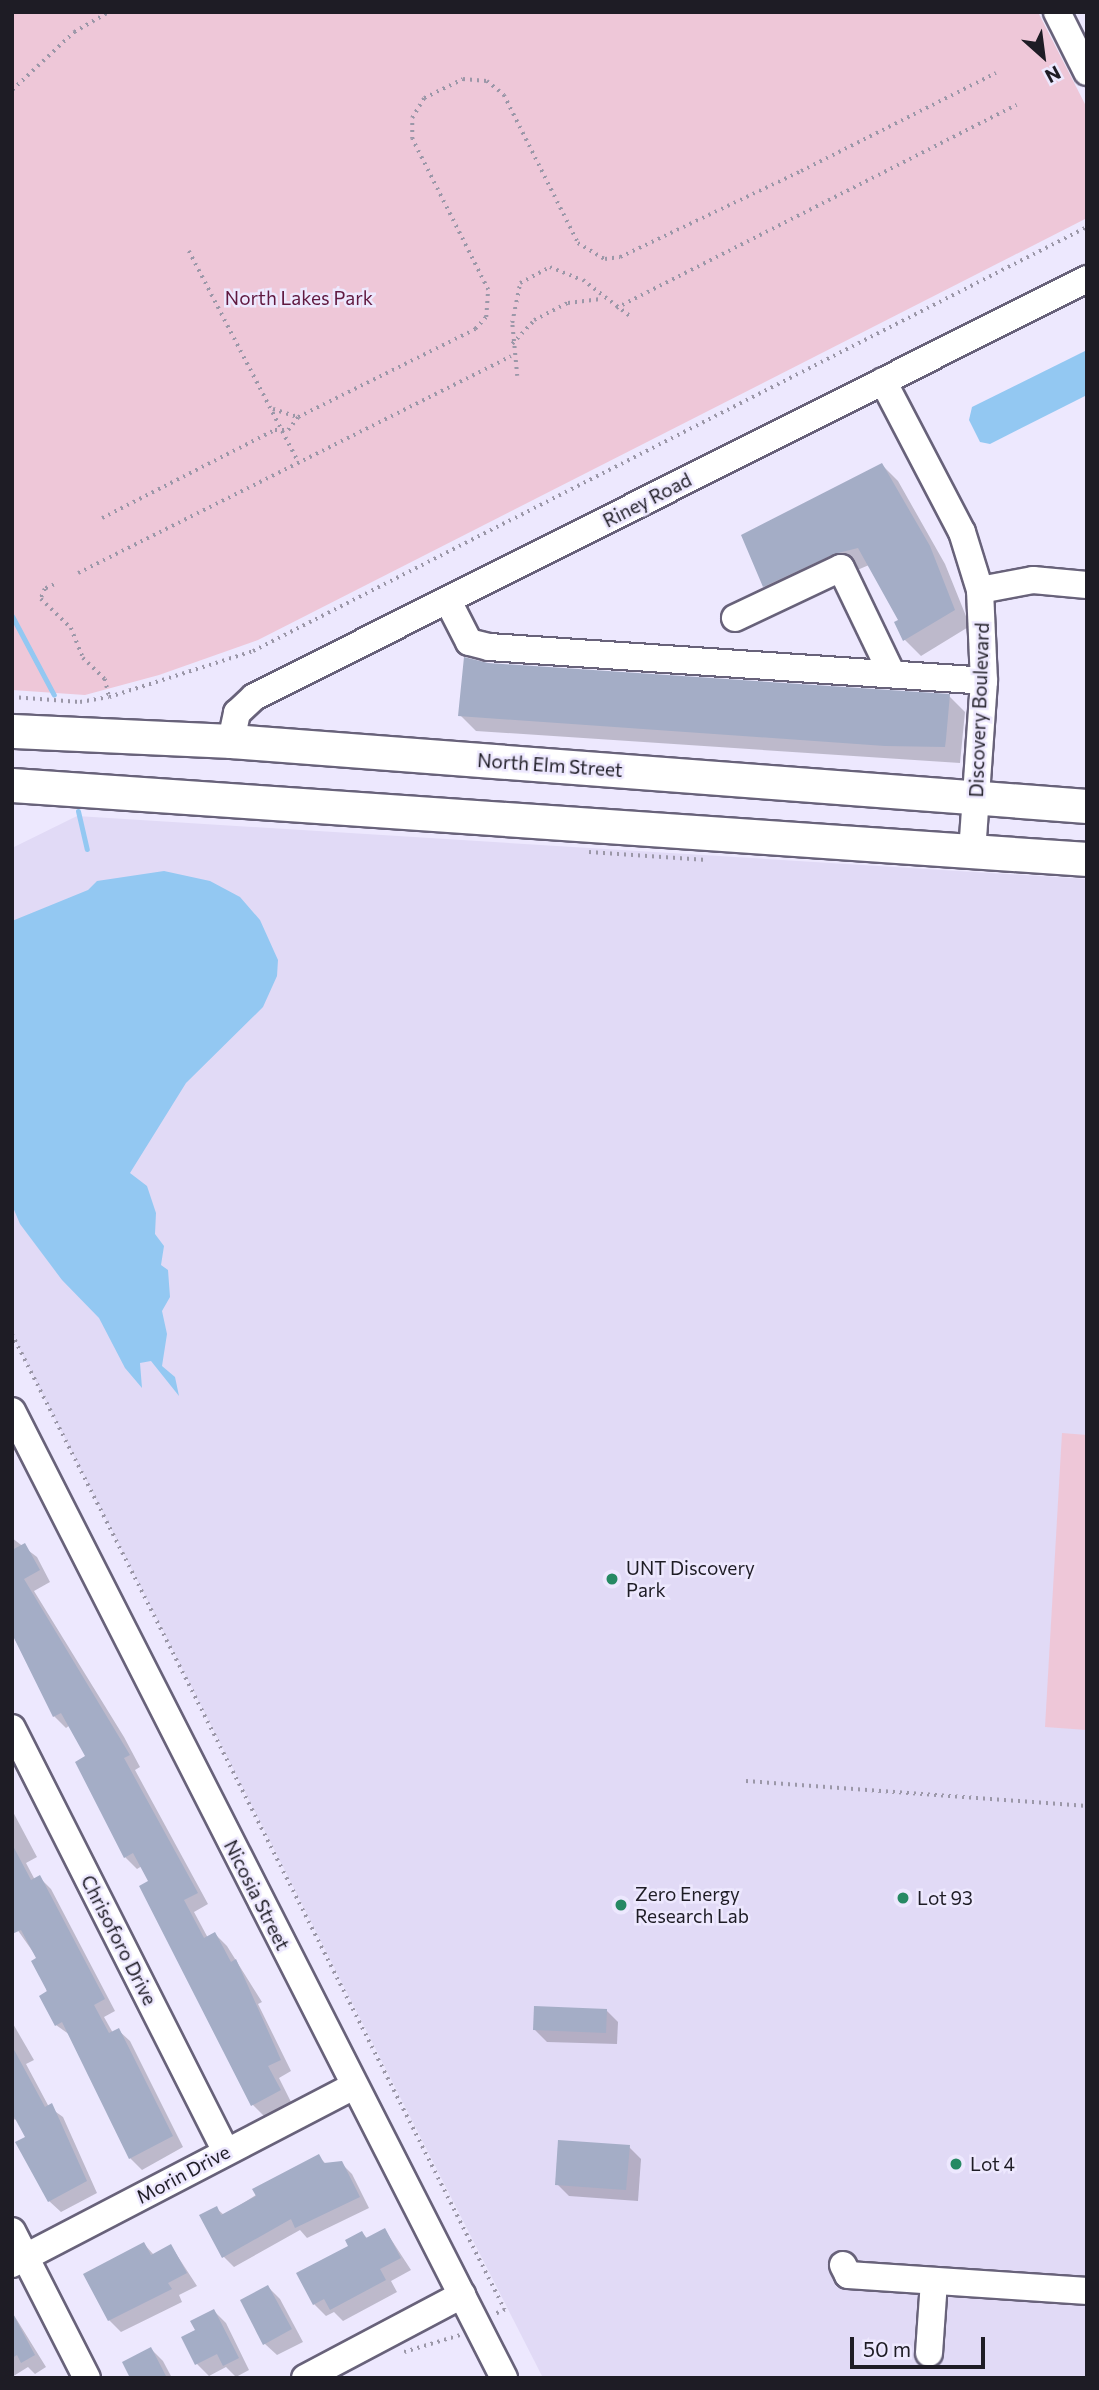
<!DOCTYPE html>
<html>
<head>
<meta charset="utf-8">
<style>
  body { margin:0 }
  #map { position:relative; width:1099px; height:2390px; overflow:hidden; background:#ede8fe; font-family:Commissioner,sans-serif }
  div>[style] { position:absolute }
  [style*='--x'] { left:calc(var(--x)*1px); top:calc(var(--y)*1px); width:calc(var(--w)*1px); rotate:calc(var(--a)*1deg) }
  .built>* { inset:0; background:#e1daf6 }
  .green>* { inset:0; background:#eec7d8 }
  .water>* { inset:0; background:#93c8f2 }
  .shadow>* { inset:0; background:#0003 }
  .stream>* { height:5px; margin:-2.5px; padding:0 2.5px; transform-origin:2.5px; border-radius:2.5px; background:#93c8f2 }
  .building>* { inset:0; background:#a4adc6 }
  .path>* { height:3.5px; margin-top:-1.75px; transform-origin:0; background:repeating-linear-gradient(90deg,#9b97a8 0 2px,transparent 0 7px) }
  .roads { filter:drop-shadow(2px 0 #68627a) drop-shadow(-2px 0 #68627a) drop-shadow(0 2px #68627a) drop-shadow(0 -2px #68627a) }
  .minor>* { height:26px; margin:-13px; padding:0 13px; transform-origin:13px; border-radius:13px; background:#fff }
  .major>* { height:33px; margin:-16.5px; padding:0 16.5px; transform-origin:16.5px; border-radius:16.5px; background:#fff }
  .dots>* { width:19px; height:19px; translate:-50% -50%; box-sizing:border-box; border:4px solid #ede8fe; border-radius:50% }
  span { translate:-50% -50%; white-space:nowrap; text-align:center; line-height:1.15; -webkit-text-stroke:5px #ede8fe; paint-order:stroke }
  .park-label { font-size:19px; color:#601940 }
  .street-label { font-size:19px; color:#1e1c25 }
  .poi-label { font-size:19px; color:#1e1c25 }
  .left { translate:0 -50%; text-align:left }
  .frame { position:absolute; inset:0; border:14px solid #1e1c25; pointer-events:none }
  .north { position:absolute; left:1008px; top:21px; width:70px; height:70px; -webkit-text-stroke:5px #ede8fe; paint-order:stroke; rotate:152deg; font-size:19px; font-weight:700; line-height:28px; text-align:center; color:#1e1c25 }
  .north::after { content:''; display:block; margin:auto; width:24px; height:32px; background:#1e1c25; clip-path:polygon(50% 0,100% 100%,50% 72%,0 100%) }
  .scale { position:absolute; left:850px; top:2337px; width:135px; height:32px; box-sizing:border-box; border:4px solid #1e1c25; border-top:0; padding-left:9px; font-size:21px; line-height:24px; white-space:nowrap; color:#1e1c25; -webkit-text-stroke:5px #ede8fe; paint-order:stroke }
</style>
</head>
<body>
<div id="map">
  <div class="built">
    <div style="clip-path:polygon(77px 816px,1087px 879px,1087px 2378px,543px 2378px,12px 1334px,12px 848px)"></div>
  </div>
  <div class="green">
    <div style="clip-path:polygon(12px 12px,1038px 12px,1087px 108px,1087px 218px,258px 640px,159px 675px,85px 695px,12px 690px)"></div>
    <div style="clip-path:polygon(1062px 1433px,1087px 1435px,1087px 1730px,1045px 1727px)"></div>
  </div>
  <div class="water">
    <div style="clip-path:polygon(1087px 350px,1087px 395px,990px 444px,980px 442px,969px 420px,972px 407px)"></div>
    <div style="clip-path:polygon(164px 871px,210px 881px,240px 897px,260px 920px,278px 960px,277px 976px,263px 1007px,186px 1083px,130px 1173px,147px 1186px,156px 1213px,155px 1234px,164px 1246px,161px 1265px,168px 1270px,170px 1297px,162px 1311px,167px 1334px,162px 1366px,175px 1377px,179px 1396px,151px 1361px,140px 1363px,142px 1388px,125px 1368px,99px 1318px,62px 1280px,20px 1224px,12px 1205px,12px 921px,88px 890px,97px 881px)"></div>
  </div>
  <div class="shadow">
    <div style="clip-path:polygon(882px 465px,898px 481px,945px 564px,970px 626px,921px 656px,905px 640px,896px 623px,900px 621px,869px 565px,780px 603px,764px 586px,743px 536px)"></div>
    <div style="clip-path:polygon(487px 664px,949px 696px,965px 712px,960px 763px,476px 731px,460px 715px)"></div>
    <div style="clip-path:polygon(12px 1538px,37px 1557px,50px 1582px,34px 1591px,124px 1737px,140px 1767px,135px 1770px,208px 1904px,194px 1912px,208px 1938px,215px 1934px,227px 1946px,262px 2002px,258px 2004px,291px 2071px,279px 2078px,291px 2102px,264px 2116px,253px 2105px,142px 1866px,137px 1869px,125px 1857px,88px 1757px,70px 1725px,66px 1728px,54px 1716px,12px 1633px)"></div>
    <div style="clip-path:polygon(12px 1810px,37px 1857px,26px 1863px,35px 1880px,40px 1878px,51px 1889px,115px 2011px,104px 2017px,113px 2033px,118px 2030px,130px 2041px,183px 2147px,142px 2170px,130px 2158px,70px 2035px,56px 2025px,38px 1959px,12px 1922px)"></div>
    <div style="clip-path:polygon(606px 2010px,618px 2022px,617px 2044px,547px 2042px,535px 2030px)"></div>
    <div style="clip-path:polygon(12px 2022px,34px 2060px,26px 2064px,49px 2107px,63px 2117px,97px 2193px,61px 2212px,49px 2201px,27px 2137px,18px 2120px,12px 2119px)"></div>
    <div style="clip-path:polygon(629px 2147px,641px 2159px,638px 2201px,569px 2196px,557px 2184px)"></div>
    <div style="clip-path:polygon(318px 2156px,327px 2165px,341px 2163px,352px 2174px,369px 2208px,307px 2238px,300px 2230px,234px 2267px,224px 2257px,216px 2208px,224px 2215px)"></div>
    <div style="clip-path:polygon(385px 2230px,411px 2270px,391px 2281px,397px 2292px,343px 2321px,334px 2312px,326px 2316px,314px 2304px,350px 2246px,362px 2233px,368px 2239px)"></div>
    <div style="clip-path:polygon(144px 2244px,154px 2255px,171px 2246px,197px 2286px,179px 2295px,182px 2302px,121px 2332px,109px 2320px)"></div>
    <div style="clip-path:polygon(268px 2287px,280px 2299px,303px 2342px,277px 2355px,265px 2344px)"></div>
    <div style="clip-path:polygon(214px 2311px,226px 2323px,249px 2370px,236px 2377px,226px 2367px,209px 2376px,197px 2364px,197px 2331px)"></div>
    <div style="clip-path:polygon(12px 2312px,46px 2367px,35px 2374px,28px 2367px,12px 2377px)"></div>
    <div style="clip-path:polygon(151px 2349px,163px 2361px,172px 2378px,132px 2378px)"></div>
  </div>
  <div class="stream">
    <div style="--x:12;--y:616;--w:89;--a:62"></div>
    <div style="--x:78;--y:811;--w:39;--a:77"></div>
  </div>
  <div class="building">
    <div style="clip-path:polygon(882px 463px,930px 546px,955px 610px,903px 641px,894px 622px,898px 620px,858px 548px,834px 554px,763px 587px,741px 535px)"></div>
    <div style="clip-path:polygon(464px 657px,488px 663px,950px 694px,946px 739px,945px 747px,885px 746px,458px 716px)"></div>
    <div style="clip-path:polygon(25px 1543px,40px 1570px,24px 1579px,130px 1755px,124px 1758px,198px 1893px,184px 1900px,204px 1938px,215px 1932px,231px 1962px,236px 1959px,281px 2060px,268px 2066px,281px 2090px,251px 2106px,139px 1886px,148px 1881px,133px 1853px,124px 1858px,75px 1762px,85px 1756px,61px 1713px,53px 1717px,12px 1634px,12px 1550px)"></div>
    <div style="clip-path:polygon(12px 1844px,31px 1880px,40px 1875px,105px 1999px,94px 2005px,109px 2033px,119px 2028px,173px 2136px,129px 2159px,62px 2022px,55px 2026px,39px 1996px,47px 1991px,31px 1961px,36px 1958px,21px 1930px,12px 1934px)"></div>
    <div style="clip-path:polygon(534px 2006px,607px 2009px,606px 2033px,533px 2030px)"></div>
    <div style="clip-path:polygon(12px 2046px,45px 2107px,52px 2103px,87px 2181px,48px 2202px,15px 2142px,25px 2137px,12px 2113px)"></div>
    <div style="clip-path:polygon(558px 2140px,630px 2145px,626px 2190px,555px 2185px)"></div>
    <div style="clip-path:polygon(319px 2154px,324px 2163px,342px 2161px,360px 2197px,295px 2228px,291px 2219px,222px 2258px,199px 2215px,217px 2206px,221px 2215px,256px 2196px,252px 2189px)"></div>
    <div style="clip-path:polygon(385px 2228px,401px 2258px,380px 2269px,386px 2280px,330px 2310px,324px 2299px,313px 2305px,296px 2273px,348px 2246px,345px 2240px,362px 2231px,366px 2238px)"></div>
    <div style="clip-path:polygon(144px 2242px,151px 2255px,171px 2244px,187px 2273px,168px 2283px,172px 2289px,108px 2321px,83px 2274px)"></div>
    <div style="clip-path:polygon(268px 2285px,292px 2329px,263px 2345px,240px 2300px)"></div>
    <div style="clip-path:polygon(214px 2309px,239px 2358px,223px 2366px,217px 2354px,195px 2365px,181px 2337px,195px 2330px,190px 2321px)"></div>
    <div style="clip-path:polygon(12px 2312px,35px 2355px,21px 2363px,17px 2355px,12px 2358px)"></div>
    <div style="clip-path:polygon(151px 2347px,167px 2378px,130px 2378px,122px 2362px)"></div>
  </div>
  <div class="path">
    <div style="--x:12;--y:90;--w:85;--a:-43.1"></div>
    <div style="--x:74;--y:32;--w:39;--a:-30"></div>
    <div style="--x:189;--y:251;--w:237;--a:62.6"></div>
    <div style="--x:616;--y:308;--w:449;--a:-26.9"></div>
    <div style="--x:512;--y:344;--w:33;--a:-47"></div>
    <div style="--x:534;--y:320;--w:38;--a:-27"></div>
    <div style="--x:568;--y:303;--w:35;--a:-7"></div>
    <div style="--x:517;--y:376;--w:53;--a:-95.4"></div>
    <div style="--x:512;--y:323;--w:41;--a:-78.7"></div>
    <div style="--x:520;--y:283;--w:34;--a:-28"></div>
    <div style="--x:550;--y:267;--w:35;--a:22"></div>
    <div style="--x:583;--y:280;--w:59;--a:37.5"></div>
    <div style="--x:273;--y:409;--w:26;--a:18"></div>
    <div style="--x:102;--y:518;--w:194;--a:-27"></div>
    <div style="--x:275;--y:430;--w:13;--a:0"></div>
    <div style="--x:288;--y:430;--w:16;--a:-52"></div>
    <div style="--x:298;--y:417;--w:198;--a:-26.4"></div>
    <div style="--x:475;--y:329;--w:16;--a:-47"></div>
    <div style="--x:486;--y:317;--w:27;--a:-86"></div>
    <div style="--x:488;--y:290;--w:169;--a:-116.7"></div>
    <div style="--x:412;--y:139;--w:21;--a:-90"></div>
    <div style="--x:412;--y:118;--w:23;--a:-59"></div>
    <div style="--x:424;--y:98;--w:43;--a:-26"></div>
    <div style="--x:463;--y:79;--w:24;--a:5"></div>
    <div style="--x:487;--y:81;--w:22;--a:39"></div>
    <div style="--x:504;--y:95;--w:165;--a:63.4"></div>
    <div style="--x:578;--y:243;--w:31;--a:31"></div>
    <div style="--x:605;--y:259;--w:15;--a:-8"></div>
    <div style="--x:620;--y:257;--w:200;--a:-25.4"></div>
    <div style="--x:801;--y:171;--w:218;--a:-26.7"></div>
    <div style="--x:78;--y:573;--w:484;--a:-26.6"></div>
    <div style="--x:54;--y:585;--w:10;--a:156"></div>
    <div style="--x:45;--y:589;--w:11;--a:112"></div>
    <div style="--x:41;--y:599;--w:42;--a:44"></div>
    <div style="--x:71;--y:628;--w:32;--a:68"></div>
    <div style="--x:83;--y:658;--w:30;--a:44"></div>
    <div style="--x:105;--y:679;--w:18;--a:77"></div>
    <div style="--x:12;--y:697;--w:68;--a:4.2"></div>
    <div style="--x:80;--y:702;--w:29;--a:-10"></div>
    <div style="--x:109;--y:697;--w:151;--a:-17.7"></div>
    <div style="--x:253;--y:651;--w:936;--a:-26.95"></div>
    <div style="--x:589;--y:852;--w:118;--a:3.9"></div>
    <div style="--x:12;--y:1334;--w:1093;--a:63.2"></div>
    <div style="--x:505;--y:2310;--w:12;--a:156"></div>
    <div style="--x:746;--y:1781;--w:342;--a:4.2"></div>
    <div style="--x:404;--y:2352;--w:59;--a:-16.9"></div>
  </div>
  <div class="roads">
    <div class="minor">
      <div style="--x:1057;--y:12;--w:67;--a:63.4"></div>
      <div style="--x:883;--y:381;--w:170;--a:62.4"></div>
      <div style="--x:962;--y:532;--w:61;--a:72.8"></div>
      <div style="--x:980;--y:590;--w:91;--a:87.5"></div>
      <div style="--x:984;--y:681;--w:171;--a:94"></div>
      <div style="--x:980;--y:590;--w:54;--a:-10.7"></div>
      <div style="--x:1033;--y:580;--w:54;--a:5.3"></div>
      <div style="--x:448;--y:601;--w:46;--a:62.9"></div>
      <div style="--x:469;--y:642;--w:21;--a:14"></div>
      <div style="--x:489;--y:647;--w:496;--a:3.9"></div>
      <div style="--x:735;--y:618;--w:117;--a:-25.3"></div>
      <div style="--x:841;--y:568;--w:118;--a:64.3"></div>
      <div style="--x:231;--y:741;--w:29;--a:-78"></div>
      <div style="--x:237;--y:713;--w:23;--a:-43"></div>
      <div style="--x:254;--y:697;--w:932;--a:-26.65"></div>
      <div style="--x:12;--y:1411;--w:1085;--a:63.03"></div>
      <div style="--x:12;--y:1728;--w:474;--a:63.2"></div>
      <div style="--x:12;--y:2231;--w:165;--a:63"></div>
      <div style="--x:12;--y:2264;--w:386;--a:-27.5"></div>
      <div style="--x:843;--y:2265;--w:11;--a:63"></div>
      <div style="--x:848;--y:2275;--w:240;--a:3.8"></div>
      <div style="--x:929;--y:2353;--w:71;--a:-86"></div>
      <div style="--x:305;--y:2378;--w:178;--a:-27.9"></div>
    </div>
    <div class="major">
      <div style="--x:12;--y:731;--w:219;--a:2.6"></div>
      <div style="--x:231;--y:741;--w:858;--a:4.34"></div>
      <div style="--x:12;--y:785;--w:1078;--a:3.94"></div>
    </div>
  </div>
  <div class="dots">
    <div style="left:612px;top:1579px;background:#268963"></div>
    <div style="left:903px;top:1898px;background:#268963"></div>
    <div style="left:621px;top:1905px;background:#268963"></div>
    <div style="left:956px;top:2164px;background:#268963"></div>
  </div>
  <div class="park-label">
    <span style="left:299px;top:298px">North Lakes Park</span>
  </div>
  <div class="street-label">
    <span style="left:647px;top:500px;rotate:-27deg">Riney Road</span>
    <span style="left:979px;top:710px;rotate:-88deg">Discovery Boulevard</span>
    <span style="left:550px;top:765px;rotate:4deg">North Elm Street</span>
    <span style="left:257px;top:1895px;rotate:63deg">Nicosia Street</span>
    <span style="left:119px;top:1940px;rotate:63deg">Chrisoforo Drive</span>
    <span style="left:183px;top:2174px;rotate:-28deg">Morin Drive</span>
  </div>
  <div class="poi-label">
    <span class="left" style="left:626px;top:1579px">UNT Discovery<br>Park</span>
    <span class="left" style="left:635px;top:1905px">Zero Energy<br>Research Lab</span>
    <span class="left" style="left:917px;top:1898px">Lot 93</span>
    <span class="left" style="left:970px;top:2164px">Lot 4</span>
  </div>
  <div class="frame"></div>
  <div class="north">N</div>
  <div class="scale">50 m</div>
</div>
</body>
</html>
